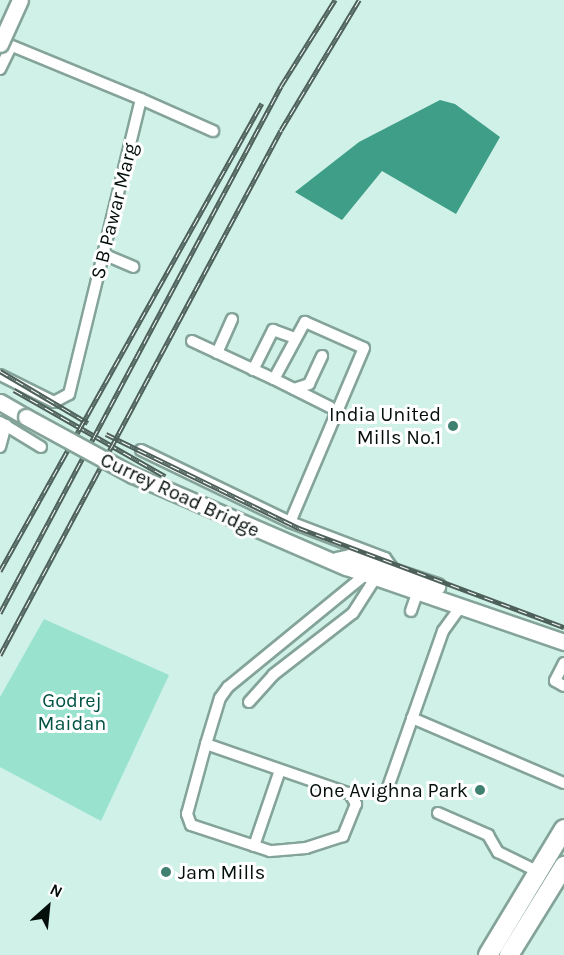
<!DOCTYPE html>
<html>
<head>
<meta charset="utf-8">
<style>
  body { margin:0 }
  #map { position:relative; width:564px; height:955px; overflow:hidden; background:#d0f1e7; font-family:Karla,sans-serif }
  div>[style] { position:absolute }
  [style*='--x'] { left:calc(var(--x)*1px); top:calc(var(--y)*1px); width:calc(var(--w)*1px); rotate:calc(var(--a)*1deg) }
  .green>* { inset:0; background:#99e3ce }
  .water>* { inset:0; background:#3f9e87 }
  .roads { filter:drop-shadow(2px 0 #84a399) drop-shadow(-2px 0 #84a399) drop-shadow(0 2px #84a399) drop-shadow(0 -2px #84a399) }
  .minor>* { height:10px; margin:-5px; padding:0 5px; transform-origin:5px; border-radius:5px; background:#fff }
  .secondary>* { height:15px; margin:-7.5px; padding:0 7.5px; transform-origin:7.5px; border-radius:7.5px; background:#fff }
  .trunk>* { height:18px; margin:-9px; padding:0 9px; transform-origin:9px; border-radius:9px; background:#fff }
  .rail>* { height:5px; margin-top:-2.5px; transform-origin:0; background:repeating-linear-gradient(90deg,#fff 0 9px,#4d605a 0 18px); box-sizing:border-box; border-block:2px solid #4d605a }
  .bridges { filter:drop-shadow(2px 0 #84a399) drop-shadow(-2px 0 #84a399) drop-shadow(0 2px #84a399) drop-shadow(0 -2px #84a399) }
  .secondary-bridge>* { height:15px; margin:-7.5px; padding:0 7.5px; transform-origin:7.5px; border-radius:7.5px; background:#fff }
  .dots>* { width:16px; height:16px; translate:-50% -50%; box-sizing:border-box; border:3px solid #fff; border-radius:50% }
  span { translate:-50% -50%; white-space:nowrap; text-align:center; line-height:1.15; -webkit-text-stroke:6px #fff; paint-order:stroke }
  .street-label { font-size:20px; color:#040f0c }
  .poi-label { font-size:20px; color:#040f0c }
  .right { translate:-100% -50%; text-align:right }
  .left { translate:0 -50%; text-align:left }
  .park-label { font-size:20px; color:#005344 }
  .north { position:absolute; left:18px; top:877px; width:60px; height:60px; -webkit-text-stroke:4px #fff; paint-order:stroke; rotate:27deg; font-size:16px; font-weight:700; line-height:24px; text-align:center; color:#040f0c }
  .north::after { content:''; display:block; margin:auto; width:21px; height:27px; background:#040f0c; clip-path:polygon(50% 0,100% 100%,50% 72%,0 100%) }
</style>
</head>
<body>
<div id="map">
  <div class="green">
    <div style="clip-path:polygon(44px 619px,169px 675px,101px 821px,0 767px,0 697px)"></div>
  </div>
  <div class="water">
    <div style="clip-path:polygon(440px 100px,455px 104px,500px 137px,456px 214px,382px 171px,342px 220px,295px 192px,359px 142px)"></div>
  </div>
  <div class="roads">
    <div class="minor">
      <div style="--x:0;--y:41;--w:152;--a:22.4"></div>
      <div style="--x:141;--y:99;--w:304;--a:103.7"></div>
      <div style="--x:69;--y:394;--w:17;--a:152"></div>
      <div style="--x:54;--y:402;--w:60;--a:-153.4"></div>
      <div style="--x:0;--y:69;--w:25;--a:-64"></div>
      <div style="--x:141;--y:99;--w:79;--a:24"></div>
      <div style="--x:103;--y:254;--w:33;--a:23"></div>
      <div style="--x:192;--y:341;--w:90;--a:24.9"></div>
      <div style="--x:274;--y:379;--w:65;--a:-61.5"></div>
      <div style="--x:305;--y:322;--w:64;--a:23.8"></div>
      <div style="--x:364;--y:348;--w:189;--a:113"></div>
      <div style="--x:217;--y:353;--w:37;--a:-66"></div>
      <div style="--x:253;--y:370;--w:45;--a:-63.4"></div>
      <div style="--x:273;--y:330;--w:23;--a:20"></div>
      <div style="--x:274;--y:379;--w:63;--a:26.6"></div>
      <div style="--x:294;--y:389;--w:16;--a:-18"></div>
      <div style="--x:309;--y:384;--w:31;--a:-65"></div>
      <div style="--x:0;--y:422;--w:48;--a:31.4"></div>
      <div style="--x:0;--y:447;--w:23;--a:-75"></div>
      <div style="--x:141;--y:450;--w:165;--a:25.8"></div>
      <div style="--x:290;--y:522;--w:102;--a:20.8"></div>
      <div style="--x:385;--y:558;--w:17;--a:54"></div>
      <div style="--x:411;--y:611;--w:21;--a:-71"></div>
      <div style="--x:564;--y:663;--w:20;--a:117"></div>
      <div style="--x:555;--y:681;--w:10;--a:29"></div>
      <div style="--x:249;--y:702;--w:36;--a:-48"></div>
      <div style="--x:273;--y:675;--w:101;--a:-37.8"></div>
      <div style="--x:353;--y:613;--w:43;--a:-57.4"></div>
      <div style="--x:412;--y:718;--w:165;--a:23.2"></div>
      <div style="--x:206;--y:744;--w:152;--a:19.1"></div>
      <div style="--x:350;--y:794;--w:12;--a:59"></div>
      <div style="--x:356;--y:804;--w:35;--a:112"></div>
      <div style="--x:343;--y:836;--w:39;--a:162"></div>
      <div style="--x:306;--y:848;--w:36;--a:175"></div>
      <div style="--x:270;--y:851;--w:83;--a:-161.8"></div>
      <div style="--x:191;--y:825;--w:12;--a:-110"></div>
      <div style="--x:187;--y:814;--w:73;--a:-74.8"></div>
      <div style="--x:206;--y:744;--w:48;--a:-73.1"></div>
      <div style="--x:220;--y:698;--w:14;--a:-54"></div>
      <div style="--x:228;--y:687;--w:178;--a:-39.3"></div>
      <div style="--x:386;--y:793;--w:172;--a:-70.6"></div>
      <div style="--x:443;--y:631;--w:32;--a:-54"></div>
      <div style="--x:438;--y:813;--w:55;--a:23.7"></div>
      <div style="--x:488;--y:835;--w:20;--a:60"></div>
      <div style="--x:498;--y:852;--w:46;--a:26"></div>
      <div style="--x:254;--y:846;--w:80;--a:-71.1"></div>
    </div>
    <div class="secondary">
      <div style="--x:0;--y:402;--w:30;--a:30"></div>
      <div style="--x:133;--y:475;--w:232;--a:23.4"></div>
      <div style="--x:346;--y:567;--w:231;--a:19"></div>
      <div style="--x:336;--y:560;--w:14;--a:-12"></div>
      <div style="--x:350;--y:557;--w:92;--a:18.4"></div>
    </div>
    <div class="trunk">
      <div style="--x:488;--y:955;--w:147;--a:-58.9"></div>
      <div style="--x:509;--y:955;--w:105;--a:-58.3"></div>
    </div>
  </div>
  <div class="rail">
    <div style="--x:0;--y:371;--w:102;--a:30.6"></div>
    <div style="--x:14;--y:390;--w:174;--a:29.7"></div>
    <div style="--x:106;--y:434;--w:215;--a:26"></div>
    <div style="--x:299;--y:528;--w:283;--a:20.5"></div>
    <div style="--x:0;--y:571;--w:536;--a:-60.76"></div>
    <div style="--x:0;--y:613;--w:597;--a:-61.93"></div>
    <div style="--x:281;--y:86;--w:102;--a:-57.9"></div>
    <div style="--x:0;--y:655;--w:595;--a:-61.84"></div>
    <div style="--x:281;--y:130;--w:152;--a:-59"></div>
  </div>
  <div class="bridges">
    <div class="secondary-bridge">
      <div style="--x:0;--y:44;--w:48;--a:-65.6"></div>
      <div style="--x:26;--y:417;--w:122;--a:28.5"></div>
    </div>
  </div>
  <div class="dots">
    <div style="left:453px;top:426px;background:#408070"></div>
    <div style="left:480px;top:790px;background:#408070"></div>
    <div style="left:166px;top:872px;background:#408070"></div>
  </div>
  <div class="street-label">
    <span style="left:114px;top:211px;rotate:-76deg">S B Pawar Marg</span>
    <span style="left:180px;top:495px;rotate:25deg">Currey Road Bridge</span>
  </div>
  <div class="poi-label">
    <span class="right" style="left:441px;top:426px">India United<br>Mills No.1</span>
    <span class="right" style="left:468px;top:790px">One Avighna Park</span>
    <span class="left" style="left:178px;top:872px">Jam Mills</span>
  </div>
  <div class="park-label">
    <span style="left:72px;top:712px">Godrej<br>Maidan</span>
  </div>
  <div class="north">N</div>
</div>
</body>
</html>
